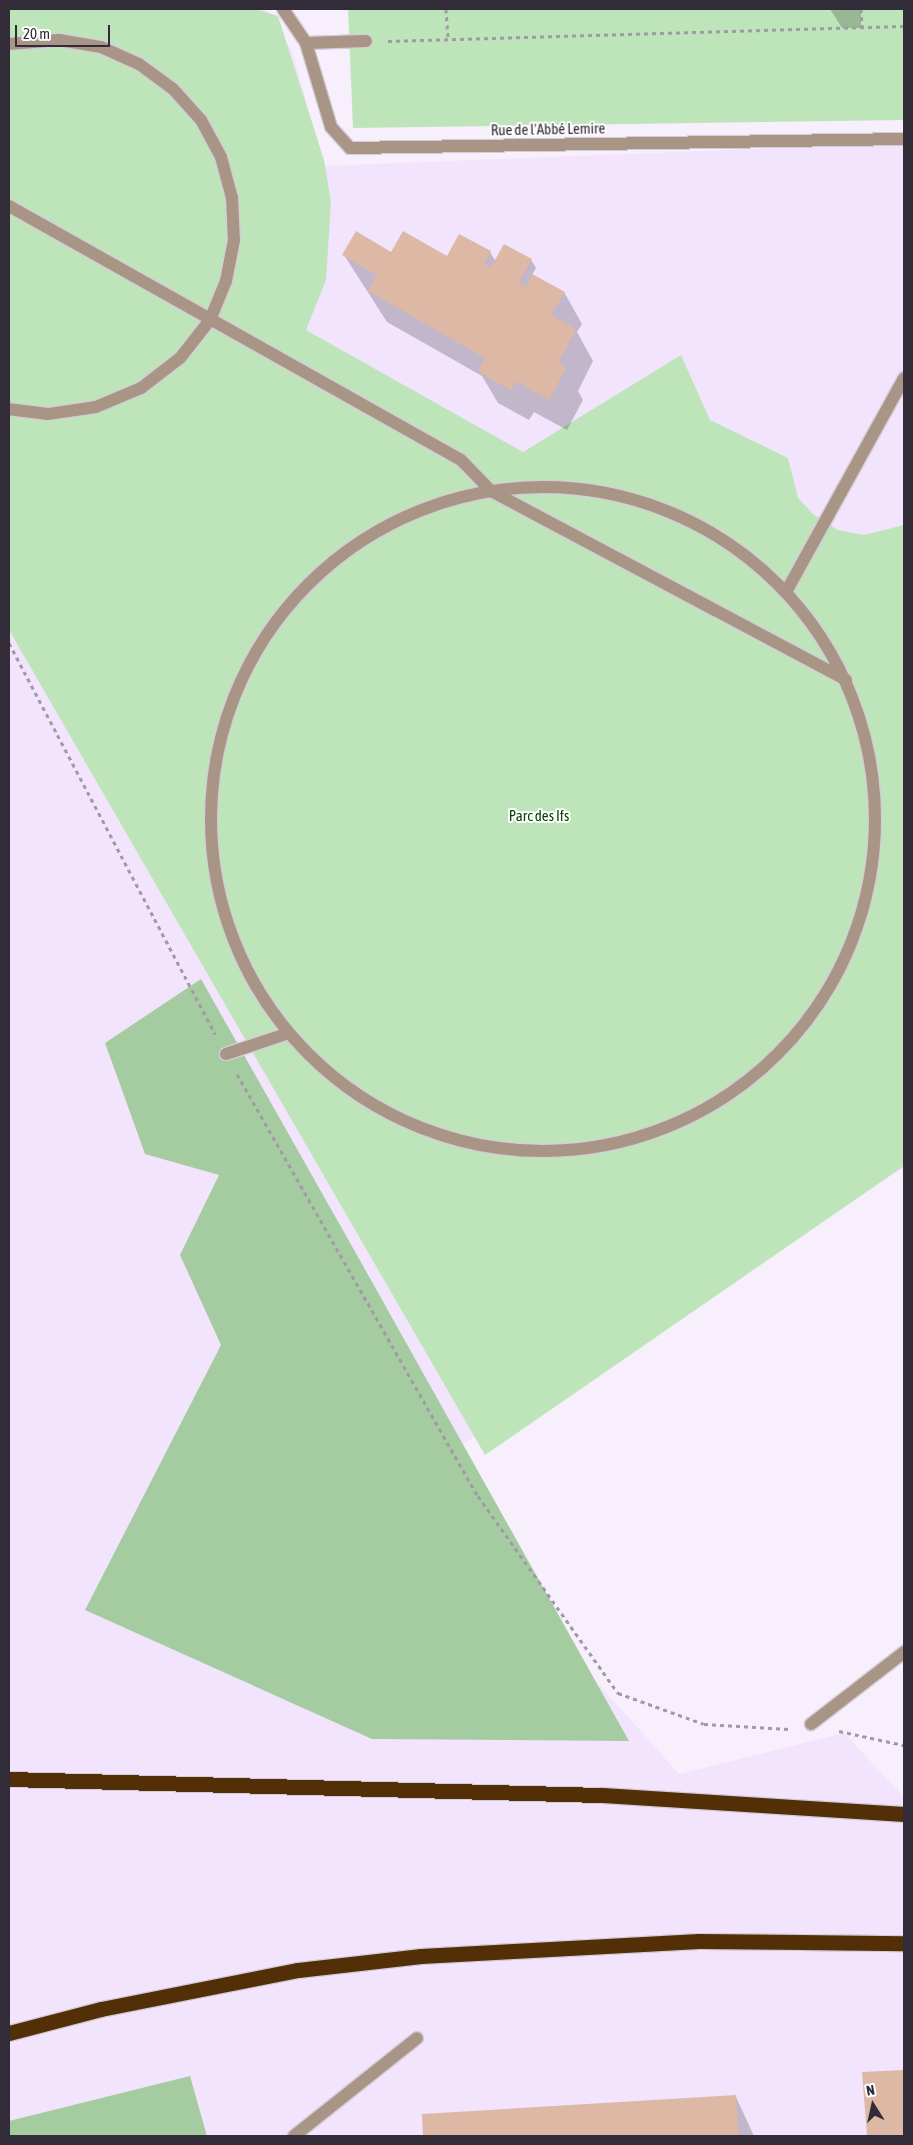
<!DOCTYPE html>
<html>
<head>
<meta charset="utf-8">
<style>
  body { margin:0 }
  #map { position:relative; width:913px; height:2145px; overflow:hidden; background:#f7effc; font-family:"Asap Condensed",sans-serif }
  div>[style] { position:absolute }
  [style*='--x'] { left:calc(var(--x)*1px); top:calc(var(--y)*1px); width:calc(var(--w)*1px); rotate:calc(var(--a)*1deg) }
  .built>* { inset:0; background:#f3e4fd }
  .green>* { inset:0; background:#bee5b9 }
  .forest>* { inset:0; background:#a5cca0 }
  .shadow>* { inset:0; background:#0003 }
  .building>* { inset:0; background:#dcb8a5 }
  .path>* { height:3px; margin-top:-1.5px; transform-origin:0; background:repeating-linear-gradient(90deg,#a199a6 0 4px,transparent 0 8px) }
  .roads { filter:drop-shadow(1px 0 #d4ccd9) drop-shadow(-1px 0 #d4ccd9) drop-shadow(0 1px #d4ccd9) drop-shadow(0 -1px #d4ccd9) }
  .minor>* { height:12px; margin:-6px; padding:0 6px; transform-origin:6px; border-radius:6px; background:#a99585 }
  .minor>.ring { margin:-6px; padding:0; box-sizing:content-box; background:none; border:12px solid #a99585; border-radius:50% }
  .highway>* { height:15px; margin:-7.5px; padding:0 7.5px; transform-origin:7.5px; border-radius:7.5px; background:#532f07 }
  span { translate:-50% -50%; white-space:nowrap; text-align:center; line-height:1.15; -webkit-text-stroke:4px #fff; paint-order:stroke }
  .street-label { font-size:15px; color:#322b38 }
  .park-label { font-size:15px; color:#0a4106 }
  .frame { position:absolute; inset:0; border:10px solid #322b38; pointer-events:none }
  .north { position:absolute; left:848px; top:2080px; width:50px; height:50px; -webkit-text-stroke:4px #fff; paint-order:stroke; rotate:350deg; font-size:14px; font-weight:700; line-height:20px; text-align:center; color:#322b38 }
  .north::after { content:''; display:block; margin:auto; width:18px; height:22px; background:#322b38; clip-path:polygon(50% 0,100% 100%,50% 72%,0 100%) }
  .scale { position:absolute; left:15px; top:25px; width:95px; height:22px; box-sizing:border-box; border:2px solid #322b38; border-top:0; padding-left:6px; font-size:15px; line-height:18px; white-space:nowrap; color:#322b38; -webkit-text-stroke:4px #fff; paint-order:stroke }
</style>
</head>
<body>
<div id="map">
  <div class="built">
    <div style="clip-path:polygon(9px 9px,265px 9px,292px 51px,324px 166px,904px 143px,904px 1167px,412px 1476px,679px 1774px,844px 1733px,904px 1797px,904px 2136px,9px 2136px)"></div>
  </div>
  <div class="green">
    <div style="clip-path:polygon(9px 9px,256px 9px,278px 16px,324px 160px,331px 202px,326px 280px,306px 330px,523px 452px,681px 355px,710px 420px,788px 458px,798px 498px,814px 515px,838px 530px,864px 535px,904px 525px,904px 1166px,485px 1455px,9px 630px)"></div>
    <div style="clip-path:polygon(348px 9px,904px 9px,904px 120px,353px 128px)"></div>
  </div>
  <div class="forest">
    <div style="clip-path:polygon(201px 979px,362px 1264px,629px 1741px,372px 1739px,85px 1610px,221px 1345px,180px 1255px,219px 1175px,145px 1154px,105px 1043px)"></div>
    <div style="clip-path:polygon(190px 2076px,207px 2136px,9px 2136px,9px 2121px)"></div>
  </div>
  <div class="shadow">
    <div style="clip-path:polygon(830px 9px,861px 9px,861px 28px,842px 28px)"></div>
    <div style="clip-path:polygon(490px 252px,496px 262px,531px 260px,536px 268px,532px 275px,564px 292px,582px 324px,577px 332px,593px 361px,578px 391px,583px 400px,567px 430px,534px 412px,529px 420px,498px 403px,482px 376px,387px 322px,344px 255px,447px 258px)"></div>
    <div style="clip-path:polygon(904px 2071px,904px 2136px,868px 2136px,864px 2073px)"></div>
    <div style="clip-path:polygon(736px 2097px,754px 2136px,425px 2136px,423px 2116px)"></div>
  </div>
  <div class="building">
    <div style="clip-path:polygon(356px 231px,391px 252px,403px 231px,447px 256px,459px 234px,491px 251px,484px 264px,491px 267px,504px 244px,532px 259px,519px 282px,526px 287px,532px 274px,565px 292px,551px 315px,576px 329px,558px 364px,566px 368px,549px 400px,516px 381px,511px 390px,478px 372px,485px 358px,368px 291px,377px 275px,342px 255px)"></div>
    <div style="clip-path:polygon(904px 2070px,904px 2136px,867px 2136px,862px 2072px)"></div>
    <div style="clip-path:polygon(736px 2095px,739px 2136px,423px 2136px,422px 2114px)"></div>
  </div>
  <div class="path">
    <div style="--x:446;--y:9;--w:30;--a:86"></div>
    <div style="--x:861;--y:9;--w:18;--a:87"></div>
    <div style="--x:388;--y:41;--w:516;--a:-1.67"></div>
    <div style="--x:9;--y:643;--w:442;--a:62.2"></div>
    <div style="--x:237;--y:1074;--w:486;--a:60.3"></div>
    <div style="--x:478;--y:1496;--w:242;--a:54.6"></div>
    <div style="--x:618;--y:1693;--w:91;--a:19.8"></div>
    <div style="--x:704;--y:1724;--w:85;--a:3.4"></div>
    <div style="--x:839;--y:1731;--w:66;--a:12.2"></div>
  </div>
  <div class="roads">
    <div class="minor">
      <div style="--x:283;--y:9;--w:41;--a:55.9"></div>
      <div style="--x:306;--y:43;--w:88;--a:73.4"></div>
      <div style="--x:331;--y:127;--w:28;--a:48"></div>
      <div style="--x:350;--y:148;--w:554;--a:-0.93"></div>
      <div style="--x:306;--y:43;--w:60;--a:-1.9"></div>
      <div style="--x:9;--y:44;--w:50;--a:-4.6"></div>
      <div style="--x:59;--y:40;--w:43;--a:9.5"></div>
      <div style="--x:101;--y:47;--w:42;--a:24.1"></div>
      <div style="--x:139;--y:64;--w:42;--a:36.3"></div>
      <div style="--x:173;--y:89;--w:42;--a:47.9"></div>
      <div style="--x:201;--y:120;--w:42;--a:61.6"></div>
      <div style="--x:221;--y:157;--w:42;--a:75"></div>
      <div style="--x:232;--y:198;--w:42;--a:87.3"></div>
      <div style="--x:234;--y:240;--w:42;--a:101"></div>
      <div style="--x:226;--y:281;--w:42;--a:112.3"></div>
      <div style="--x:210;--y:320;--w:48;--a:128.3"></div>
      <div style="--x:180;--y:358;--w:49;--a:142.4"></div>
      <div style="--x:141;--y:388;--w:49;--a:157.1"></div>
      <div style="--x:96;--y:407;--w:49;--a:171.7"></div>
      <div style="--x:48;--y:414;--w:39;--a:-173"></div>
      <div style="--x:9;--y:206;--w:518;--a:29.33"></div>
      <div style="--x:461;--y:460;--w:43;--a:45.9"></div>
      <div style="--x:491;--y:491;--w:402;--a:28"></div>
      <div class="ring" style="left:211px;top:487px;width:652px;height:652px"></div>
      <div style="--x:786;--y:592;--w:244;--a:-61.1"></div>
      <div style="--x:226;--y:1054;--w:66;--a:-18.4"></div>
      <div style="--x:811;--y:1724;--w:118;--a:-37.7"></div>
      <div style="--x:294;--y:2136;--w:157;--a:-38.5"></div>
    </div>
    <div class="highway">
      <div style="--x:9;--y:1779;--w:593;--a:1.55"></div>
      <div style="--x:602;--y:1795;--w:303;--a:3.6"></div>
      <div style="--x:9;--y:2033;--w:95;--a:-14.6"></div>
      <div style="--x:101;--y:2009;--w:201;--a:-11.2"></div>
      <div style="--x:298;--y:1970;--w:124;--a:-6.5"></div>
      <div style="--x:421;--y:1956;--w:278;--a:-3.1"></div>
      <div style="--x:699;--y:1941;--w:205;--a:0.6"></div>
    </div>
  </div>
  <div class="street-label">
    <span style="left:548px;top:129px;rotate:-1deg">Rue de l'Abbé Lemire</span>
  </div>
  <div class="park-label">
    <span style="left:539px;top:816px">Parc des Ifs</span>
  </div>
  <div class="frame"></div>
  <div class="north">N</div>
  <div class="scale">20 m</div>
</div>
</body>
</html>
